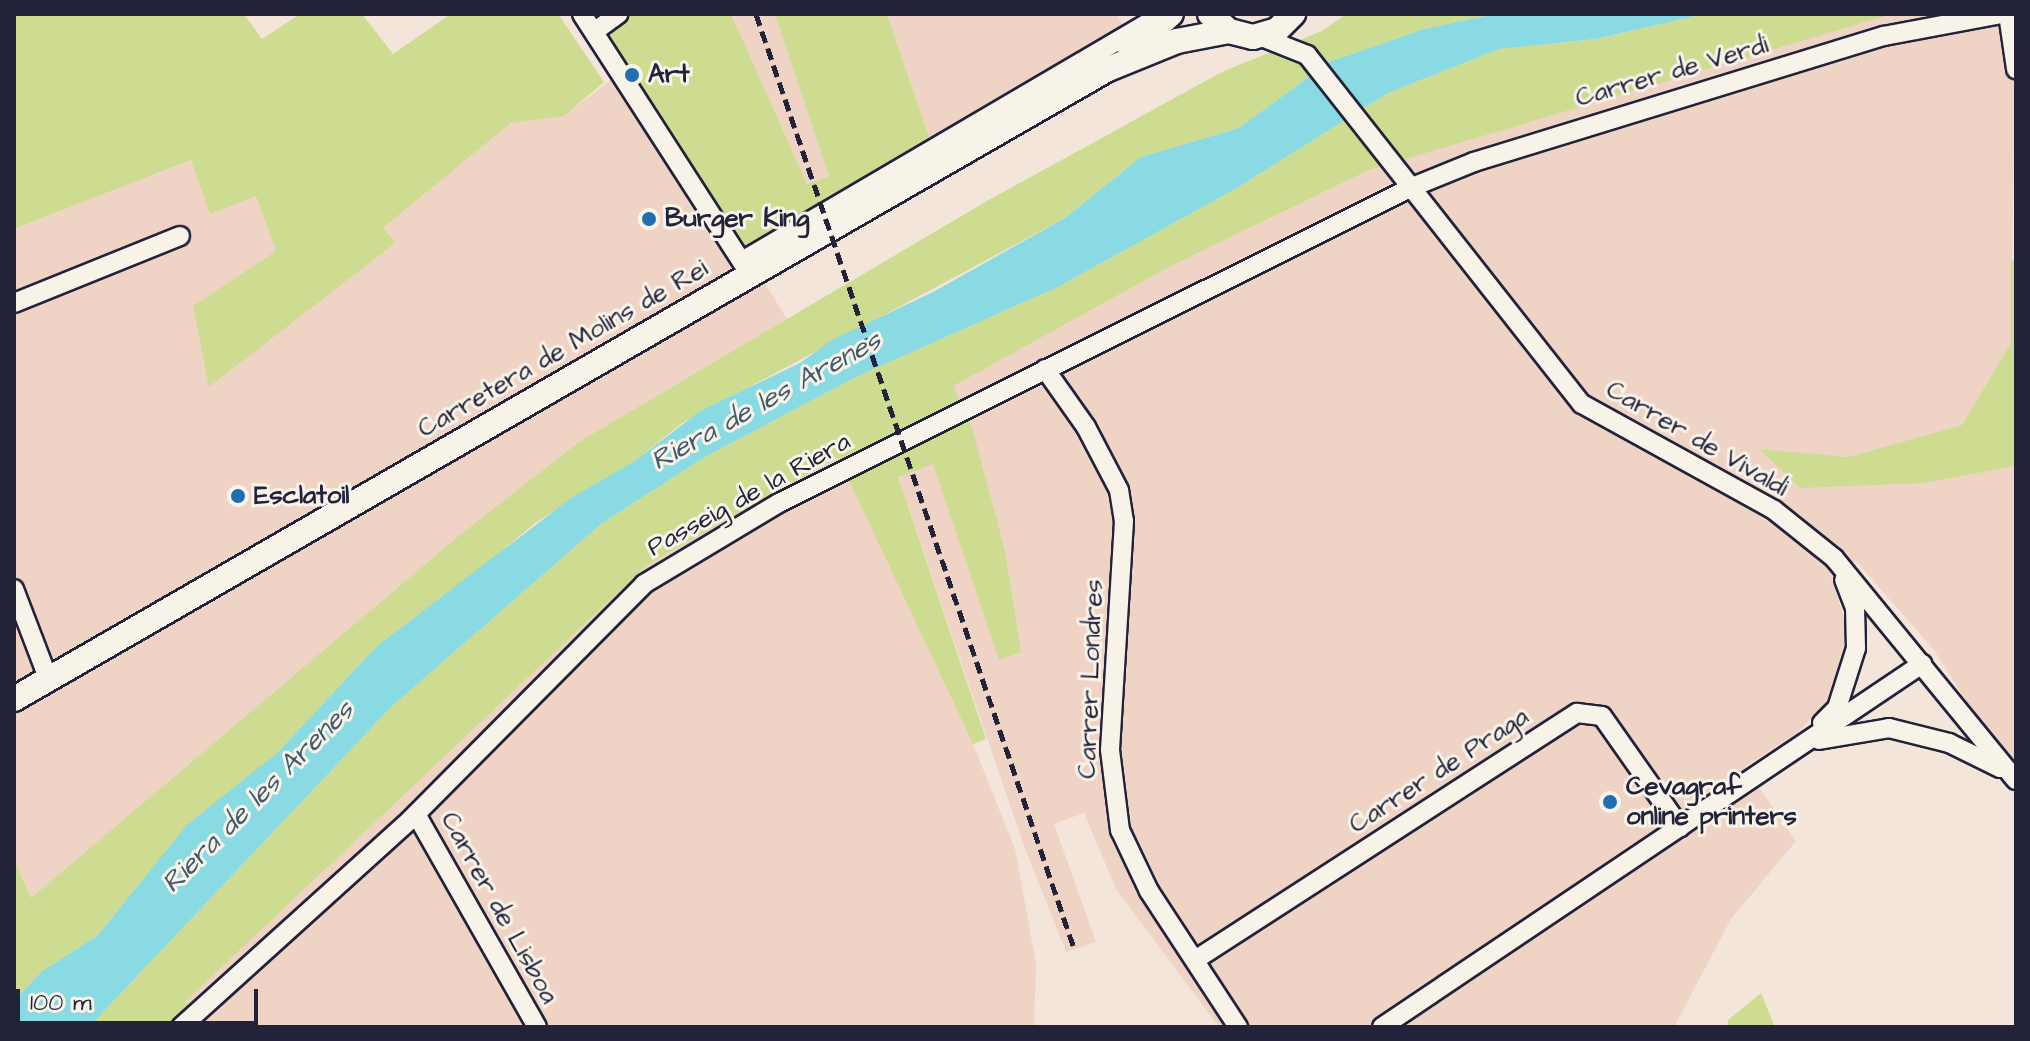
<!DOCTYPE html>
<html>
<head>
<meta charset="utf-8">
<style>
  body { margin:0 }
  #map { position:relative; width:2030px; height:1041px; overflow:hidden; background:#f3e5d9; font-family:"Architects Daughter",sans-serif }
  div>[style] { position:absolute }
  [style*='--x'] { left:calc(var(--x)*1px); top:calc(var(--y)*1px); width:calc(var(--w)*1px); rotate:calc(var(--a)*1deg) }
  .built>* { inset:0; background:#efd4c6 }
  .green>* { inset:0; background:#cddc90 }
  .water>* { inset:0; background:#89dae3 }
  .roads { filter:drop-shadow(2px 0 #22223b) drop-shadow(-2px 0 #22223b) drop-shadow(0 2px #22223b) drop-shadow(0 -2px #22223b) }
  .minor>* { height:18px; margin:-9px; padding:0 9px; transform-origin:9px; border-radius:9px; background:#f7f3e8 }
  .secondary>* { height:24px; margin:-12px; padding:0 12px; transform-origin:12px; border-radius:12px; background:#f7f3e8 }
  .rail>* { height:5px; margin-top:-2.5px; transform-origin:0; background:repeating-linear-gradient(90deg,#22223b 0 12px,transparent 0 18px) }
  .dots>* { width:22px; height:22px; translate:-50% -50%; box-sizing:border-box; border:4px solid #f7f3e8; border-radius:50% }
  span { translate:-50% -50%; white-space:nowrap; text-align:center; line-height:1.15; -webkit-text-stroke:6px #f7f3e8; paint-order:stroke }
  .street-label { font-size:26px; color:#22223b }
  .poi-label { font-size:26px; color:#22223b; font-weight:700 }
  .left { translate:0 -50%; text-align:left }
  .water-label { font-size:28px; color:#41596d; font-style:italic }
  .frame { position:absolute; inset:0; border:16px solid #22223b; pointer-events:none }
  .scale { position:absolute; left:16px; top:989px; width:242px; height:36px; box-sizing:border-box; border:4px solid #22223b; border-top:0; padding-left:10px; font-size:24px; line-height:28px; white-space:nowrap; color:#22223b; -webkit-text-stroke:6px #f7f3e8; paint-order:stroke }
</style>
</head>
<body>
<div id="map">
  <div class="built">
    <div style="clip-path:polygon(731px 14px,775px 14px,829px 176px,807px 184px)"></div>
    <div style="clip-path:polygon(887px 14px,1117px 14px,1131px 40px,935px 155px)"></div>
    <div style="clip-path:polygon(2016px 14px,2011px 343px,1962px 425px,1848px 457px,1761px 450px,1924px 483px,2016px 466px,2016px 780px,1934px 650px,1856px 561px,1831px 577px,1848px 630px,1842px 675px,1830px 699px,1797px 733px,1745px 767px,1796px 841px,1731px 919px,1674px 1027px,1219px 1027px,1116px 889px,1084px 813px,1054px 824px,1096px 942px,1066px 952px,1024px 846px,898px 477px,933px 463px,999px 659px,972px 428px,952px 386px,1173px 265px,1369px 170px,1887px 15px)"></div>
    <div style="clip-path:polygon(630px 65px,787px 319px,582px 440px,31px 898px,14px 860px,14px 229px,192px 160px,256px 195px,276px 251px,394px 243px,382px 229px,511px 123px,564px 116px)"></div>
    <div style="clip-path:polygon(839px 456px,973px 744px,1015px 849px,1036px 963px,1034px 1027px,204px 1027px,185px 1002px,647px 565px)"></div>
  </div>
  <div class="green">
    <div style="clip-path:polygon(14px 14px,244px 14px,262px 39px,300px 14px,362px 14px,393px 54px,451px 14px,558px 14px,604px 82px,564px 116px,511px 123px,383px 228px,395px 243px,209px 387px,193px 306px,276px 251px,256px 196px,210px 214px,191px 160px,14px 229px)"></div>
    <div style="clip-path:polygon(593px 14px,731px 14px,807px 184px,829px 176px,775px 14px,887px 14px,935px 155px,754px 259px)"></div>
    <div style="clip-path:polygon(1346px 14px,1495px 14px,1424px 29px,1329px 62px,1239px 128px,1141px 157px,1065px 218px,682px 423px,635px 461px,535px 523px,445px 599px,376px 647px,277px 753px,181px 833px,98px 935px,41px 972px,14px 1001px,14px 860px,31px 898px,460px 535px,582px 440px,987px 201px,1222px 72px,1322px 31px)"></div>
    <div style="clip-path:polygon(1704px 14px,1892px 14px,1369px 170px,1173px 265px,953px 386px,972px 428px,1005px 551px,1021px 652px,999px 660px,933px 464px,898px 477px,986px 739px,973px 744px,838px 457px,647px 565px,185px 1002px,204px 1027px,89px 1027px,391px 707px,601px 524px,703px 458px,856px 377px,1058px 287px,1237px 188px,1388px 93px,1499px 49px,1597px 39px)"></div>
    <div style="clip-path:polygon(2016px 260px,2016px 466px,1924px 483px,1800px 488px,1759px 449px,1848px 457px,1962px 425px,2011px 343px,2011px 261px)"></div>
    <div style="clip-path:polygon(1761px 993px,1775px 1027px,1728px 1027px,1728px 1020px)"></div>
  </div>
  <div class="water">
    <div style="clip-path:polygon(1495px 14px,1704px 14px,1596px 39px,1499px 49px,1388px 93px,1237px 188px,1058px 287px,856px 377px,703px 458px,601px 524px,391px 707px,89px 1027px,14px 1027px,14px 1001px,41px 972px,98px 935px,187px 825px,277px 753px,376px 647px,571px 498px,635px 461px,700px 411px,800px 363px,832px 340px,933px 292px,1065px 218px,1141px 157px,1239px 128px,1329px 62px,1424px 29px)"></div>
  </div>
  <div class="roads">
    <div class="minor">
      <div style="--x:582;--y:14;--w:305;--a:57.2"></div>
      <div style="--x:2008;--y:14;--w:56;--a:81.7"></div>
      <div style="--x:595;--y:31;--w:29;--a:-36"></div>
      <div style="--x:1259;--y:36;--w:52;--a:21.6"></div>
      <div style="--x:1307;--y:55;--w:444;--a:51.8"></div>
      <div style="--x:1582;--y:404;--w:219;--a:28.9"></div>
      <div style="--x:1774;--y:510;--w:77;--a:38.7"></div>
      <div style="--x:1834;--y:558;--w:287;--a:50.7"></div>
      <div style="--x:742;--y:261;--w:476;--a:-30.4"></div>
      <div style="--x:14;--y:303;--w:179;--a:-22"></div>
      <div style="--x:1045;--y:369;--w:71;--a:54.7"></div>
      <div style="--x:1086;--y:427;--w:71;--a:62.4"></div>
      <div style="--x:1119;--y:490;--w:31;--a:81"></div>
      <div style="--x:1124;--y:521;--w:229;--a:93.5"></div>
      <div style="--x:1110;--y:750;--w:81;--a:82.9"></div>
      <div style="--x:1120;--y:830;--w:68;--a:64.6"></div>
      <div style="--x:1149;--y:891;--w:163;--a:56.8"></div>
      <div style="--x:14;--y:589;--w:95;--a:69.1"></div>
      <div style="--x:1822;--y:723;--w:21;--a:-45"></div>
      <div style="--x:1837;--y:708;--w:63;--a:-72.4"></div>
      <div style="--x:1856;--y:648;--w:40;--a:-91.4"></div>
      <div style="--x:1855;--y:608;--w:30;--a:-111"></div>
      <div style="--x:1819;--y:740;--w:71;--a:-9.7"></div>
      <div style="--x:1889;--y:728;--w:62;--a:14"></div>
      <div style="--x:1949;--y:743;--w:57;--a:26.1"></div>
      <div style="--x:416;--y:814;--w:245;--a:60.4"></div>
      <div style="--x:1195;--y:960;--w:455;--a:-32.9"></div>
      <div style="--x:1577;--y:713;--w:25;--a:7"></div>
      <div style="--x:1602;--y:716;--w:136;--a:54.9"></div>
      <div style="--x:181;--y:1027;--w:310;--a:-42.1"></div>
      <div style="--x:411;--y:819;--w:331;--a:-45.2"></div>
      <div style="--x:644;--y:584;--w:157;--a:-31"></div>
      <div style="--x:779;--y:503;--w:705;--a:-26.53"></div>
      <div style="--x:1410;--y:188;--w:69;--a:-22.1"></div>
      <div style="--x:1474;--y:162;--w:429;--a:-17.1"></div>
      <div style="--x:1884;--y:36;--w:119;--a:-10.6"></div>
      <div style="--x:1382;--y:1027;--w:651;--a:-33.91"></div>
    </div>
    <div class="secondary">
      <div style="--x:1210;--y:14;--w:25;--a:42"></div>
      <div style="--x:1229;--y:31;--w:25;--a:14"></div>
      <div style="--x:1253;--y:37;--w:25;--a:-16"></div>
      <div style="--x:1277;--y:30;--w:23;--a:-45"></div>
      <div style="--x:1130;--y:51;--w:55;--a:-42.1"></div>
      <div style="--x:14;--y:699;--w:1260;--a:-29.94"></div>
      <div style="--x:1106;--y:70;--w:77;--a:-22.2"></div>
      <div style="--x:1177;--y:41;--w:53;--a:-10.9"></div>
    </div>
  </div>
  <div class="rail">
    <div style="--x:756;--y:14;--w:987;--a:71.2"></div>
  </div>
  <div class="dots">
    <div style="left:632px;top:75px;background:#1f6fb2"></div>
    <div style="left:649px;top:219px;background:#1f6fb2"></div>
    <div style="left:238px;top:496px;background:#1f6fb2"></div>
    <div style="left:1610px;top:802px;background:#1f6fb2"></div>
  </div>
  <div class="street-label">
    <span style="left:1672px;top:72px;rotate:-16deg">Carrer de Verdi</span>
    <span style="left:563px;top:349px;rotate:-30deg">Carretera de Molins de Rei</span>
    <span style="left:1697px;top:439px;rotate:30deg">Carrer de Vivaldi</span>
    <span style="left:749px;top:495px;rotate:-29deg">Passeig de la Riera</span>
    <span style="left:1091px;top:679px;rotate:-88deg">Carrer Londres</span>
    <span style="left:1439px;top:771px;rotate:-33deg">Carrer de Praga</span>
    <span style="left:499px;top:908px;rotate:61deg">Carrer de Lisboa</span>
  </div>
  <div class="poi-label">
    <span class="left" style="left:648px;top:75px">Art</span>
    <span class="left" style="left:665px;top:219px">Burger King</span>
    <span class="left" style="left:254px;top:496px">Esclatoil</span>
    <span class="left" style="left:1626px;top:802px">Cevagraf<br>online printers</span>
  </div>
  <div class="water-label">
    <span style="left:766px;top:401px;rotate:-29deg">Riera de les Arenes</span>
    <span style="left:258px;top:797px;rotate:-45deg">Riera de les Arenes</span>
  </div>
  <div class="frame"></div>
  <div class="scale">100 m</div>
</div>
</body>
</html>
